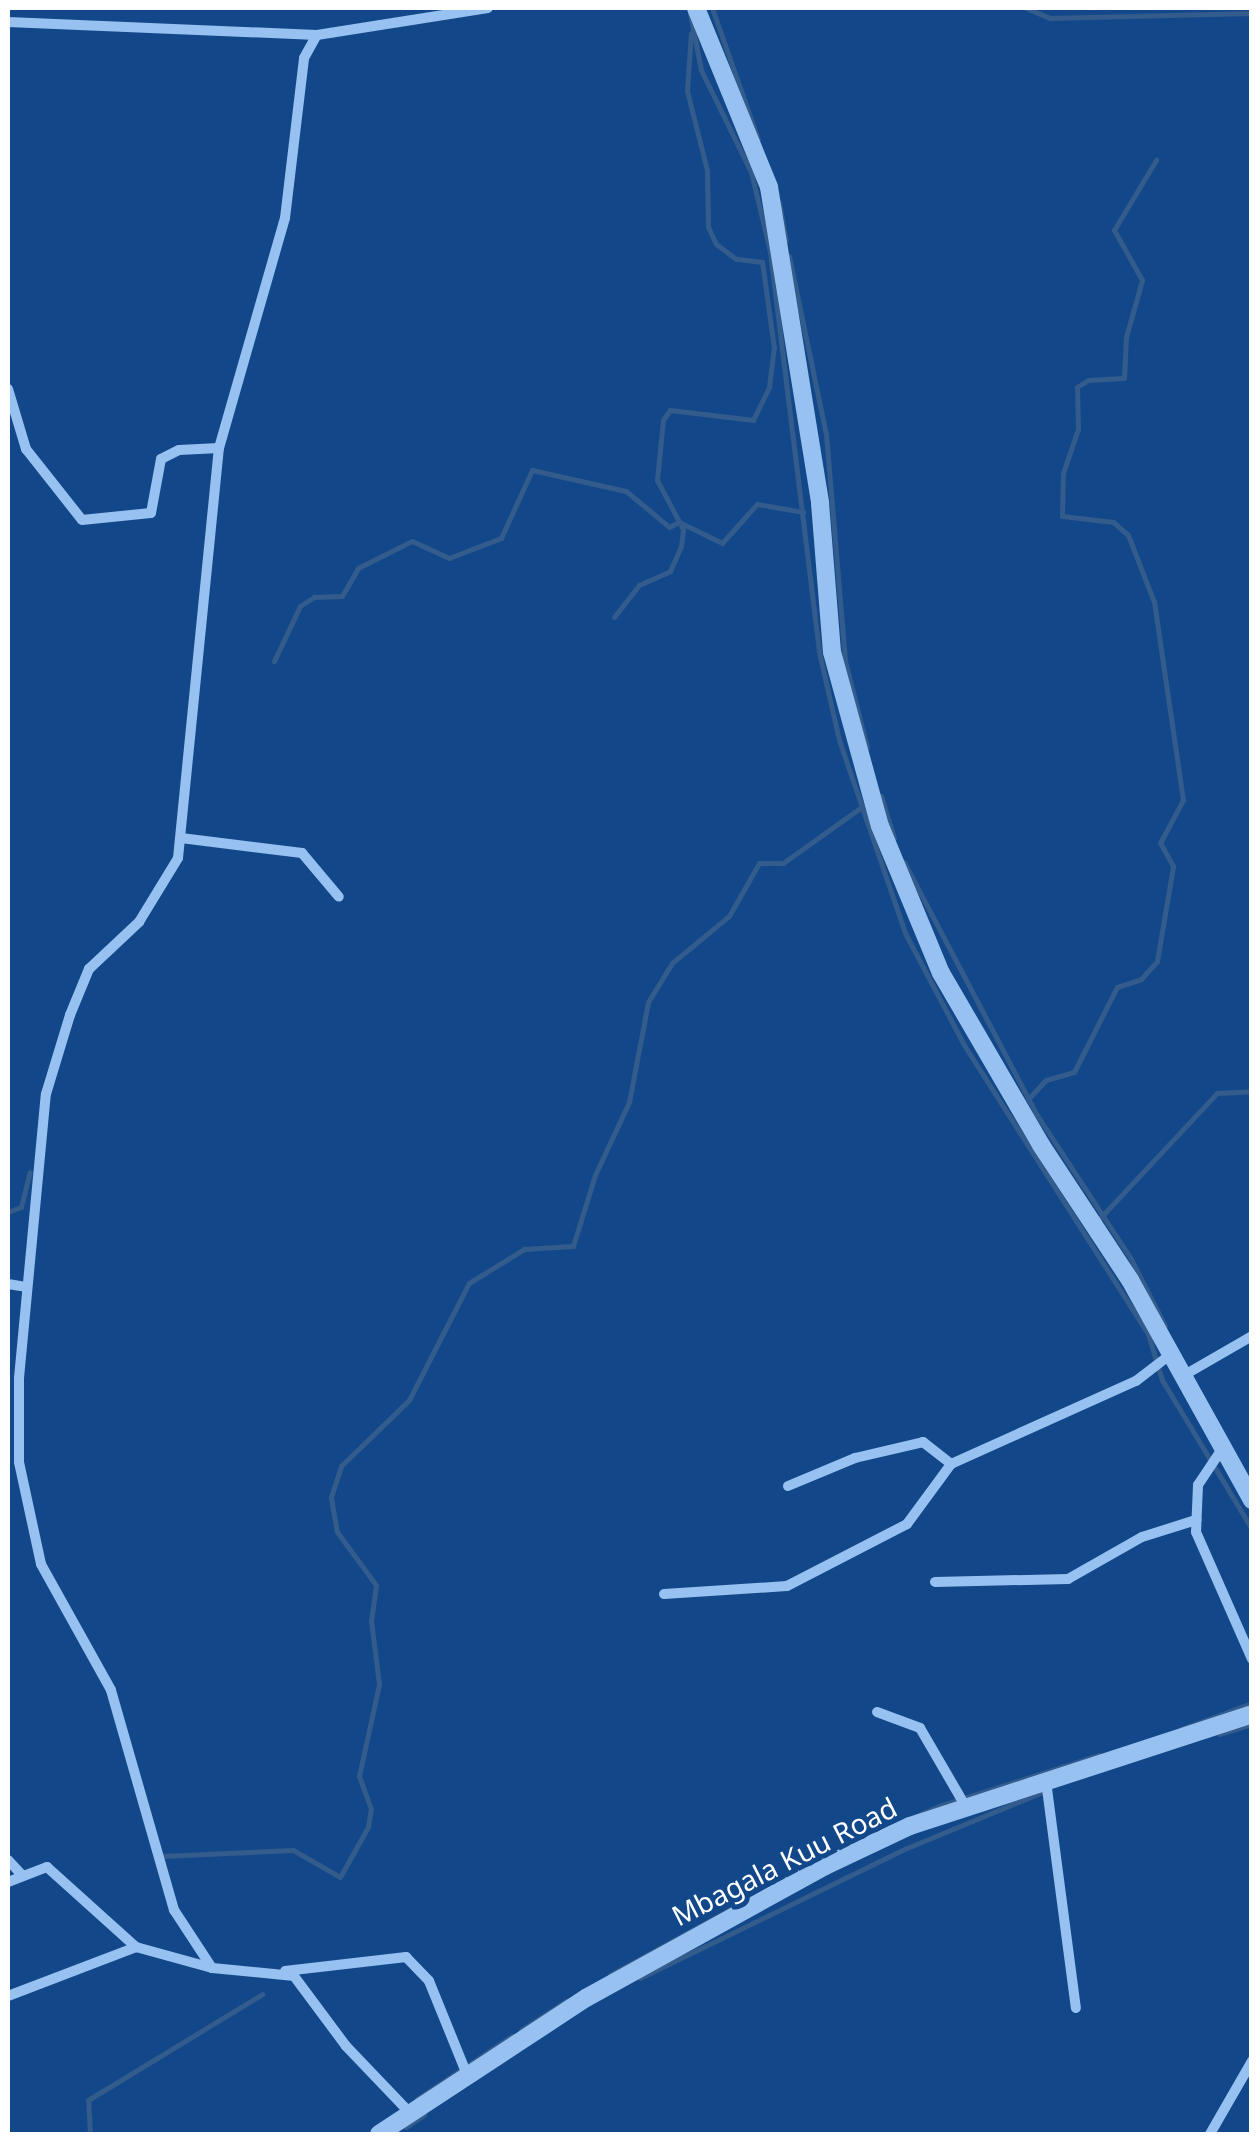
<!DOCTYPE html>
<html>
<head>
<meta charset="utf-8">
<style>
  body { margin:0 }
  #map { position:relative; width:1259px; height:2142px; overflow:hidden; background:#124889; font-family:"Noto Sans",sans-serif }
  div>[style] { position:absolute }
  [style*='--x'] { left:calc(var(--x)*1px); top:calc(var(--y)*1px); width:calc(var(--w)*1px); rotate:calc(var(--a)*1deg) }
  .stream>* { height:5px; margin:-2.5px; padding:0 2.5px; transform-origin:2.5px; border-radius:2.5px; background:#335b8b }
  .minor>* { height:10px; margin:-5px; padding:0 5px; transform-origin:5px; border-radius:5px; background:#97c1f0 }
  .tertiary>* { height:18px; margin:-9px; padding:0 9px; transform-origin:9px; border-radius:9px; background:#97c1f0 }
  span { translate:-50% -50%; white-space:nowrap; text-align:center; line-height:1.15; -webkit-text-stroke:10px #124889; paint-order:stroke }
  .street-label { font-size:28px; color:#fff }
  .frame { position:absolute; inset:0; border:10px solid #fff; pointer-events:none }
</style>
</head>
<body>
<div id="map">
  <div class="stream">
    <div style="--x:712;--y:8;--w:139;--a:70.7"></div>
    <div style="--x:1026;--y:8;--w:26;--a:23"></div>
    <div style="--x:1050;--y:18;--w:202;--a:-1.4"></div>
    <div style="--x:690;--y:14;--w:57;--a:78.9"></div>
    <div style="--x:701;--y:70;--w:114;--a:63.9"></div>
    <div style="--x:751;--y:172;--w:82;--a:76.6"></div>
    <div style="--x:770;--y:252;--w:403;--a:83"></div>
    <div style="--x:819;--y:652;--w:90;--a:77.2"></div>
    <div style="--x:839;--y:740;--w:204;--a:71.1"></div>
    <div style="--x:905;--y:933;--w:127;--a:62.2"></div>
    <div style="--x:964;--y:1045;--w:343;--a:57.5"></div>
    <div style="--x:1148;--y:1334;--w:48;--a:73.1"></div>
    <div style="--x:1162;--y:1380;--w:174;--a:58.9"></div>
    <div style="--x:779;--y:202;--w:39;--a:80"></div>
    <div style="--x:789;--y:256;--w:182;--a:78.3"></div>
    <div style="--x:826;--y:434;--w:228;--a:85.2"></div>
    <div style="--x:845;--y:661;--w:89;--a:75.7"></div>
    <div style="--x:614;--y:617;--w:41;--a:-52"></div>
    <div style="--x:639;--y:585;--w:34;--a:-24"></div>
    <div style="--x:670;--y:571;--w:27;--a:-66"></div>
    <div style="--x:681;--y:546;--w:17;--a:-83"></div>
    <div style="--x:683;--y:529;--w:55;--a:-118"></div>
    <div style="--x:657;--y:480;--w:60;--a:-84.3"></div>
    <div style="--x:663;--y:420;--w:12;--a:-55"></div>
    <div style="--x:670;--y:410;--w:84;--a:6.9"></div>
    <div style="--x:753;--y:420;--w:37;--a:-64"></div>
    <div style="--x:769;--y:387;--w:39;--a:-83"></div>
    <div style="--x:774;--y:348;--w:87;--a:-97.9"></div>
    <div style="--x:762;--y:262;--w:26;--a:-173"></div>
    <div style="--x:736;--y:259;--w:25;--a:-143"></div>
    <div style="--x:716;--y:244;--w:19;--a:-115"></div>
    <div style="--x:708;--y:227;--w:57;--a:-91"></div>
    <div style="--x:707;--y:170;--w:81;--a:-104.2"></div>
    <div style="--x:687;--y:91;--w:58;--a:-86.1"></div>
    <div style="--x:274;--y:661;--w:61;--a:-64.7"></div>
    <div style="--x:300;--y:606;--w:17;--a:-33"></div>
    <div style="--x:314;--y:597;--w:28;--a:-2"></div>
    <div style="--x:342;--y:596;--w:32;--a:-60"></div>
    <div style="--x:358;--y:568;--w:60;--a:-26.6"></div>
    <div style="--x:412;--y:541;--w:41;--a:24.7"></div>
    <div style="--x:449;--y:558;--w:56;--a:-21"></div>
    <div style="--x:501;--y:538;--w:75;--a:-65.5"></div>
    <div style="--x:532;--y:470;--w:96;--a:12.6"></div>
    <div style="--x:626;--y:491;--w:56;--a:39.9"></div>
    <div style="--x:669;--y:527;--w:11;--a:-27"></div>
    <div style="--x:679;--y:522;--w:48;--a:26"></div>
    <div style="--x:722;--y:543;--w:52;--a:-48.1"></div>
    <div style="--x:757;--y:504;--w:47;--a:9.9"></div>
    <div style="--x:881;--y:796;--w:44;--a:72.8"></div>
    <div style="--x:904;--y:862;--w:282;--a:62.3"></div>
    <div style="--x:1035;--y:1112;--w:173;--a:56.8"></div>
    <div style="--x:1130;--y:1257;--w:77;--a:63.1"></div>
    <div style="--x:1028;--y:1099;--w:26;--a:-47"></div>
    <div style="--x:1046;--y:1080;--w:29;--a:-16"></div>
    <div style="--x:1074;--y:1072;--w:95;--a:-63.2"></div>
    <div style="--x:1117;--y:987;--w:25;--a:-18"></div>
    <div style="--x:1141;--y:979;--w:24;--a:-48"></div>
    <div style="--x:1157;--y:961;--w:96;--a:-80.4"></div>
    <div style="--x:1173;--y:866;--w:26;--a:-119"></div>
    <div style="--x:1160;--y:843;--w:49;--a:-61.9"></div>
    <div style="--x:1183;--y:800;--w:200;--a:-98.3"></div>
    <div style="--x:1154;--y:602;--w:72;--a:-111.2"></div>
    <div style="--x:1128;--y:535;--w:20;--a:-139"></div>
    <div style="--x:1113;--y:522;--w:51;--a:-173.3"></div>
    <div style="--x:1062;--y:516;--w:43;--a:-88.7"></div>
    <div style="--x:1063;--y:473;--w:46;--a:-71.2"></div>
    <div style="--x:1078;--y:429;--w:42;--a:-91.4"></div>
    <div style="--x:1077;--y:387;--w:13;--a:-32"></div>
    <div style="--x:1088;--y:380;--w:36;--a:-3"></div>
    <div style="--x:1124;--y:378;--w:41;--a:-87.2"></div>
    <div style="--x:1126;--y:337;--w:59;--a:-74.3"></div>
    <div style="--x:1142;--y:280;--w:57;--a:-119.2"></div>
    <div style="--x:1114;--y:230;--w:82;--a:-59"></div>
    <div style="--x:8;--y:1212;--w:14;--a:-21"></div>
    <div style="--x:21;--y:1207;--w:36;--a:-76"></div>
    <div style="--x:1100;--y:1218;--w:171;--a:-46.9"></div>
    <div style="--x:1217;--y:1093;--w:35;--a:-3"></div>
    <div style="--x:1181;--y:1729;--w:76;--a:-20.1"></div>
    <div style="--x:1219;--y:1734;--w:34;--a:-17"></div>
    <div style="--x:842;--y:1849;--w:106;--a:-23.9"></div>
    <div style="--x:939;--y:1806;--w:168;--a:-17.7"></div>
    <div style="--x:162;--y:1856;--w:131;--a:-2.6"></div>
    <div style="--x:293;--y:1850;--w:54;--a:29.9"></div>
    <div style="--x:340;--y:1877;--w:57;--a:-60.8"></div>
    <div style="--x:368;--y:1827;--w:18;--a:-81"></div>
    <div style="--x:371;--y:1809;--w:35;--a:-110"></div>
    <div style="--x:359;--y:1776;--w:94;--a:-77.7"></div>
    <div style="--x:379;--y:1684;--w:64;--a:-97.2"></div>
    <div style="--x:371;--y:1621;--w:36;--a:-82"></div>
    <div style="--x:376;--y:1585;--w:66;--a:-126.3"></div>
    <div style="--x:337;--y:1532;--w:36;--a:-100"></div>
    <div style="--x:331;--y:1497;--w:33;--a:-72"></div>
    <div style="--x:341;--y:1466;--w:95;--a:-44.1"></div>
    <div style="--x:409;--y:1400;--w:131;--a:-62.9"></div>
    <div style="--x:469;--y:1283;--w:65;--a:-31.7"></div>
    <div style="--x:524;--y:1249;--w:49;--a:-3.5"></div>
    <div style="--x:573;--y:1246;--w:74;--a:-72.8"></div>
    <div style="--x:595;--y:1175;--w:81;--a:-65"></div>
    <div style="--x:629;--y:1102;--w:102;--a:-79.2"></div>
    <div style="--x:648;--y:1002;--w:46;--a:-58.4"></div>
    <div style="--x:672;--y:963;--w:74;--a:-39.5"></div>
    <div style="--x:729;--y:916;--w:61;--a:-60.5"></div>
    <div style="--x:759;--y:863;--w:24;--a:0"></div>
    <div style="--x:783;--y:863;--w:98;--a:-35.5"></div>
    <div style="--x:610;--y:1975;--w:144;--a:-28.7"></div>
    <div style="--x:640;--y:1978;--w:297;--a:-26"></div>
    <div style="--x:907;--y:1848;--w:146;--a:-22.5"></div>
    <div style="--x:521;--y:2030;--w:54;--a:-32.8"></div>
    <div style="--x:417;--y:2099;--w:114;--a:-33.6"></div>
    <div style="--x:406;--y:2127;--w:22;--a:-34"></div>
    <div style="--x:90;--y:2134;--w:34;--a:-93"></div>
    <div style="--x:88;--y:2100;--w:204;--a:-31.3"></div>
  </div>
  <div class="minor">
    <div style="--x:8;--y:22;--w:309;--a:2.4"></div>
    <div style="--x:8;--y:389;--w:63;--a:73.3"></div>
    <div style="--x:26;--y:449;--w:90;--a:51.7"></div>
    <div style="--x:82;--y:520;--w:69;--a:-5.8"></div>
    <div style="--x:151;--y:513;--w:55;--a:-79.5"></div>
    <div style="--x:161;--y:459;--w:20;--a:-27"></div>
    <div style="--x:179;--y:450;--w:40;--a:-2.9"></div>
    <div style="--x:181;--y:838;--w:122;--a:7.1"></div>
    <div style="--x:302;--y:853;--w:57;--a:49.9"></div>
    <div style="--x:8;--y:1284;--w:18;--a:9"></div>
    <div style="--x:1181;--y:1377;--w:82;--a:-30"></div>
    <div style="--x:1222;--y:1449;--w:43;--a:123.7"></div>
    <div style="--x:1198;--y:1485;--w:47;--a:92.4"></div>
    <div style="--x:1196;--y:1532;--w:139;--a:66.2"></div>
    <div style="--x:788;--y:1486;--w:73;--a:-22.7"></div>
    <div style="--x:855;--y:1458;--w:70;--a:-13.2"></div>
    <div style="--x:923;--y:1442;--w:36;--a:38"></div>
    <div style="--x:935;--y:1582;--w:133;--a:-1.3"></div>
    <div style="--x:1068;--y:1579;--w:85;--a:-29.6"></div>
    <div style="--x:1142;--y:1537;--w:57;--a:-17.5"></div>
    <div style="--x:664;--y:1594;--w:123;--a:-3.7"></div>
    <div style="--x:787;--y:1586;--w:135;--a:-27.3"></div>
    <div style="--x:907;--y:1524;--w:74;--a:-53.7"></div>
    <div style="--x:951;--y:1464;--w:203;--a:-24.2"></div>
    <div style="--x:1136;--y:1381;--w:44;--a:-37.6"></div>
    <div style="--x:877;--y:1712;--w:46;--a:20.4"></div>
    <div style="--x:920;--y:1728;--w:91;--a:59.8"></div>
    <div style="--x:1046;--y:1781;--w:229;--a:82.5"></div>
    <div style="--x:8;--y:1860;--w:21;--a:47"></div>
    <div style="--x:8;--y:1882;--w:42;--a:-21"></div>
    <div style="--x:47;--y:1867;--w:120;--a:42"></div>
    <div style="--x:136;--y:1947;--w:79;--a:15.4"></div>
    <div style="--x:285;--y:1971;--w:122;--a:-6.6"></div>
    <div style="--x:406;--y:1957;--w:33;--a:46"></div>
    <div style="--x:429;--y:1981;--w:104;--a:67.9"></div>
    <div style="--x:8;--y:1996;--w:137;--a:-20.9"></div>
    <div style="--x:410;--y:2113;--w:93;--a:-133.7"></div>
    <div style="--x:346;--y:2046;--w:87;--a:-126.6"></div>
    <div style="--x:294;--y:1976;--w:82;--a:-174.4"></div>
    <div style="--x:212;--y:1968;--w:69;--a:-123.2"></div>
    <div style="--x:174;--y:1910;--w:229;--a:-106"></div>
    <div style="--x:111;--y:1690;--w:144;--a:-119.1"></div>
    <div style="--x:41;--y:1564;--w:104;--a:-102.2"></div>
    <div style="--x:19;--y:1462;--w:84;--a:-90"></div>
    <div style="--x:19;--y:1378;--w:285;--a:-84.6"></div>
    <div style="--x:46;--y:1094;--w:83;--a:-73.1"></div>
    <div style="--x:70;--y:1015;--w:50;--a:-67.6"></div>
    <div style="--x:89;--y:969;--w:69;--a:-43.2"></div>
    <div style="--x:139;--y:922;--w:75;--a:-58.6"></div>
    <div style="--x:178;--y:858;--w:412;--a:-84.3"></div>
    <div style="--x:219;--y:448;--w:239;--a:-74"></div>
    <div style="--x:285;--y:218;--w:161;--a:-83.2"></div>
    <div style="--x:304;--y:58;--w:26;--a:-61"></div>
    <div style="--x:317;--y:35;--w:173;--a:-9"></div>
    <div style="--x:1210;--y:2134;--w:84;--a:-60.1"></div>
  </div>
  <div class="tertiary">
    <div style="--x:696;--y:8;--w:193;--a:67.8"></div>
    <div style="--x:769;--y:187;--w:320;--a:80.8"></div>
    <div style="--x:820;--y:503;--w:149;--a:85.4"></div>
    <div style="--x:832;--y:652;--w:180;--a:74.6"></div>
    <div style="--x:880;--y:826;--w:159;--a:67.5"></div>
    <div style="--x:941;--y:973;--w:199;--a:59.8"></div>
    <div style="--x:1041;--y:1145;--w:162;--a:56.6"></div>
    <div style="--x:1130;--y:1280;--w:252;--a:61"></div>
    <div style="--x:379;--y:2134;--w:248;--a:-33.3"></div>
    <div style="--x:586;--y:1998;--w:273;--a:-28.9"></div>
    <div style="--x:825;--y:1866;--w:94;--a:-25.2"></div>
    <div style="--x:910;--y:1826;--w:360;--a:-18.1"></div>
  </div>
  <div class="street-label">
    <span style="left:784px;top:1861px;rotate:-27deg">Mbagala Kuu Road</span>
  </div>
  <div class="frame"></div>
</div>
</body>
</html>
